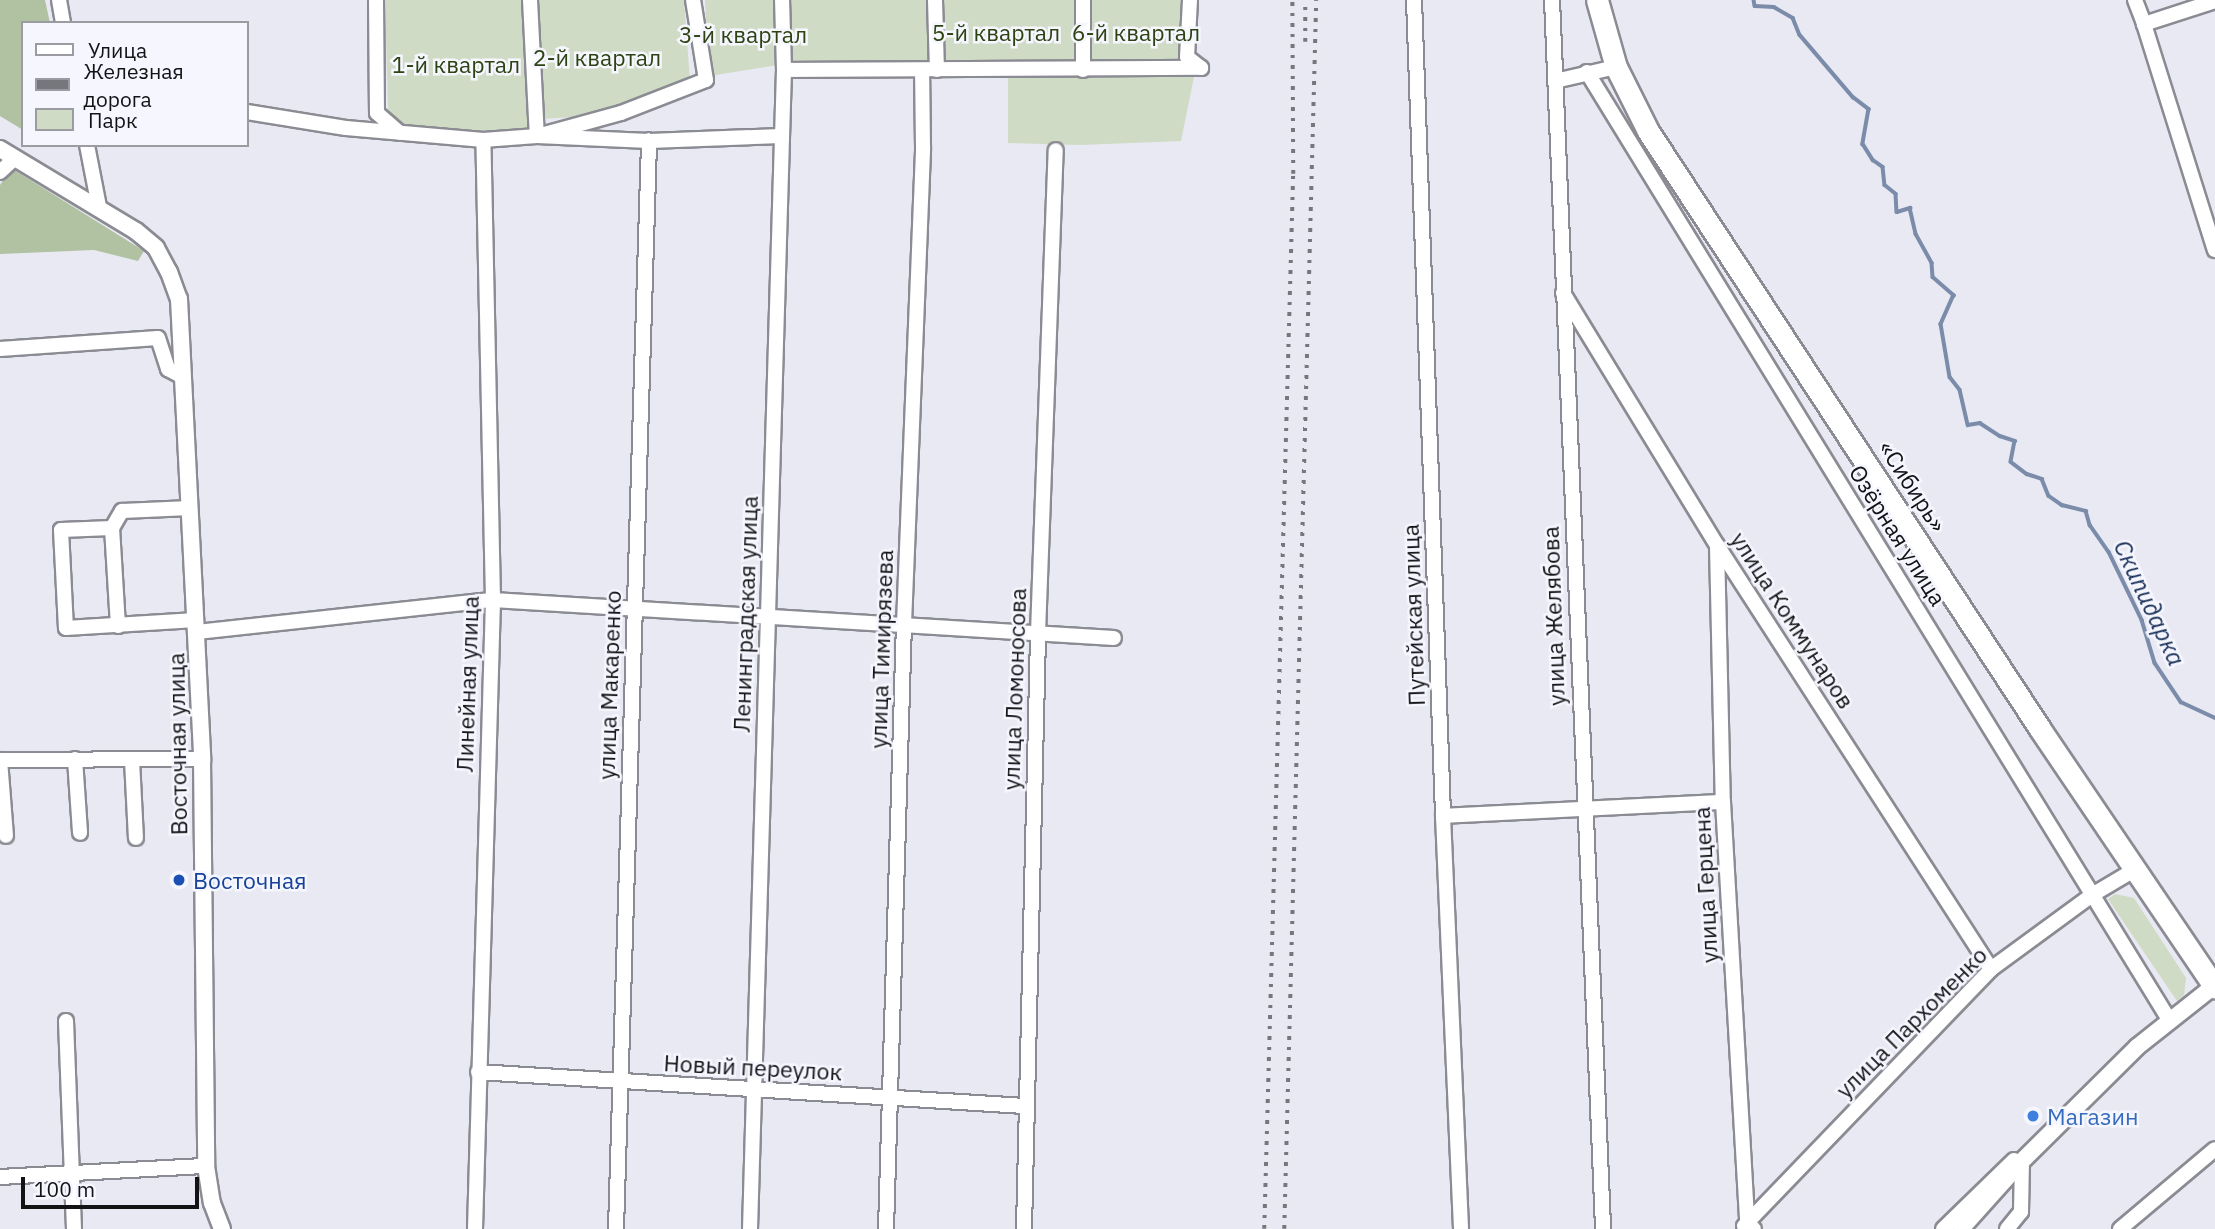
<!DOCTYPE html>
<html>
<head>
<meta charset="utf-8">
<style>
  body { margin:0 }
  #map { position:relative; width:2215px; height:1229px; overflow:hidden; background:#e8e9f2; font-family:"IBM Plex Sans",sans-serif }
  div>[style] { position:absolute }
  [style*='--x'] { left:calc(var(--x)*1px); top:calc(var(--y)*1px); width:calc(var(--w)*1px); rotate:calc(var(--a)*1deg) }
  .green>* { inset:0; background:#cfdbc4 }
  .forest>* { inset:0; background:#b1c2a2 }
  .stream>* { height:3.5px; margin:-1.75px; padding:0 1.75px; transform-origin:1.75px; border-radius:1.75px; background:#7a8ca9 }
  .roads { filter:drop-shadow(2px 0 #8b8b93) drop-shadow(-2px 0 #8b8b93) drop-shadow(0 2px #8b8b93) drop-shadow(0 -2px #8b8b93) }
  .minor>* { height:14px; margin:-7px; padding:0 7px; transform-origin:7px; border-radius:7px; background:#fff }
  .tertiary>* { height:16px; margin:-8px; padding:0 8px; transform-origin:8px; border-radius:8px; background:#fff }
  .primary>* { height:21px; margin:-10.5px; padding:0 10.5px; transform-origin:10.5px; border-radius:10.5px; background:#fff }
  .rail>* { height:3.5px; margin-top:-1.75px; transform-origin:0; background:repeating-linear-gradient(90deg,#76777c 0 3.5px,transparent 0 10.5px) }
  .dots>* { width:19px; height:19px; translate:-50% -50%; box-sizing:border-box; border:4px solid #f6f6ff; border-radius:50% }
  span { translate:-50% -50%; white-space:nowrap; text-align:center; line-height:1.15; -webkit-text-stroke:5px #f6f6ff; paint-order:stroke }
  .park-label { font-size:23px; color:#2d4312 }
  .street-label { font-size:23px; color:#131316 }
  .transit-label { font-size:23px; color:#164399 }
  .left { translate:0 -50%; text-align:left }
  .shop-label { font-size:23px; color:#366cbe }
  .water-label { font-size:24px; color:#172f57; font-style:italic }
  .legend { position:absolute; left:21px; top:21px; width:228px; height:126px; box-sizing:border-box; background:#f6f6ff; border:2px solid #9b9ba2; margin:0; padding:9px 12px; list-style:none; font-size:21px; color:#131316 }
  .legend li { display:flex; align-items:center; gap:14px; height:35px }
  .legend b { width:35px; border:2px solid #9b9ba2 }
  .scale { position:absolute; left:21px; top:1177px; width:178px; height:32px; box-sizing:border-box; border:4px solid #131316; border-top:0; padding-left:9px; font-size:21px; line-height:24px; white-space:nowrap; color:#131316; -webkit-text-stroke:5px #f6f6ff; paint-order:stroke }
</style>
</head>
<body>
<div id="map">
  <div class="green">
    <div style="clip-path:polygon(385px 0,528px 0,533px 133px,401px 126px,388px 109px)"></div>
    <div style="clip-path:polygon(537px 0,684px 0,690px 82px,608px 115px,541px 119px)"></div>
    <div style="clip-path:polygon(705px 0,777px 0,778px 65px,709px 76px)"></div>
    <div style="clip-path:polygon(787px 0,931px 0,932px 65px,787px 66px)"></div>
    <div style="clip-path:polygon(943px 0,1080px 0,1080px 63px,946px 67px)"></div>
    <div style="clip-path:polygon(1086px 0,1187px 0,1183px 64px,1087px 65px)"></div>
    <div style="clip-path:polygon(1195px 72px,1181px 141px,1081px 145px,1008px 143px,1008px 74px)"></div>
    <div style="clip-path:polygon(2115px 894px,2134px 898px,2186px 978px,2184px 995px,2177px 1001px,2108px 899px)"></div>
  </div>
  <div class="forest">
    <div style="clip-path:polygon(0 0,45px 0,50px 23px,23px 23px,23px 130px,0 116px)"></div>
    <div style="clip-path:polygon(11px 168px,144px 251px,138px 261px,94px 250px,0 254px,0 185px)"></div>
  </div>
  <div class="stream">
    <div style="--x:1754;--y:0;--w:6;--a:81"></div>
    <div style="--x:1755;--y:6;--w:19;--a:3"></div>
    <div style="--x:1774;--y:7;--w:22;--a:30"></div>
    <div style="--x:1793;--y:18;--w:18;--a:68"></div>
    <div style="--x:1800;--y:35;--w:82;--a:49.5"></div>
    <div style="--x:1853;--y:97;--w:20;--a:37"></div>
    <div style="--x:1869;--y:109;--w:36;--a:100"></div>
    <div style="--x:1863;--y:144;--w:19;--a:58"></div>
    <div style="--x:1873;--y:160;--w:12;--a:35"></div>
    <div style="--x:1883;--y:167;--w:18;--a:84"></div>
    <div style="--x:1885;--y:185;--w:14;--a:39"></div>
    <div style="--x:1896;--y:194;--w:18;--a:87"></div>
    <div style="--x:1897;--y:212;--w:14;--a:-17"></div>
    <div style="--x:1910;--y:208;--w:27;--a:77"></div>
    <div style="--x:1916;--y:234;--w:33;--a:61"></div>
    <div style="--x:1932;--y:263;--w:14;--a:86"></div>
    <div style="--x:1933;--y:277;--w:28;--a:41"></div>
    <div style="--x:1954;--y:295;--w:32;--a:114"></div>
    <div style="--x:1941;--y:324;--w:54;--a:80.4"></div>
    <div style="--x:1950;--y:377;--w:16;--a:52"></div>
    <div style="--x:1960;--y:390;--w:36;--a:77"></div>
    <div style="--x:1968;--y:425;--w:12;--a:-9"></div>
    <div style="--x:1980;--y:423;--w:24;--a:33"></div>
    <div style="--x:2000;--y:436;--w:16;--a:18"></div>
    <div style="--x:2015;--y:441;--w:21;--a:101"></div>
    <div style="--x:2011;--y:462;--w:20;--a:37"></div>
    <div style="--x:2027;--y:474;--w:16;--a:18"></div>
    <div style="--x:2042;--y:479;--w:18;--a:68"></div>
    <div style="--x:2049;--y:496;--w:16;--a:35"></div>
    <div style="--x:2062;--y:505;--w:25;--a:14"></div>
    <div style="--x:2086;--y:511;--w:15;--a:74"></div>
    <div style="--x:2090;--y:525;--w:33;--a:55"></div>
    <div style="--x:2109;--y:552;--w:76;--a:64.1"></div>
    <div style="--x:2142;--y:620;--w:45;--a:73.2"></div>
    <div style="--x:2155;--y:663;--w:47;--a:56.3"></div>
    <div style="--x:2181;--y:702;--w:38;--a:25"></div>
  </div>
  <div class="roads">
    <div class="minor">
      <div style="--x:59;--y:0;--w:23;--a:80"></div>
      <div style="--x:376;--y:0;--w:113;--a:89.5"></div>
      <div style="--x:377;--y:113;--w:30;--a:41"></div>
      <div style="--x:530;--y:0;--w:136;--a:87.1"></div>
      <div style="--x:537;--y:136;--w:87;--a:-15.3"></div>
      <div style="--x:621;--y:113;--w:91;--a:-21.2"></div>
      <div style="--x:706;--y:80;--w:81;--a:-99.2"></div>
      <div style="--x:935;--y:0;--w:70;--a:88.4"></div>
      <div style="--x:1083;--y:0;--w:70;--a:90"></div>
      <div style="--x:1190;--y:0;--w:57;--a:93"></div>
      <div style="--x:1187;--y:57;--w:18;--a:38"></div>
      <div style="--x:1414;--y:0;--w:817;--a:87.96"></div>
      <div style="--x:1443;--y:816;--w:413;--a:87.5"></div>
      <div style="--x:1552;--y:0;--w:1230;--a:87.62"></div>
      <div style="--x:2135;--y:0;--w:26;--a:69"></div>
      <div style="--x:2215;--y:1;--w:75;--a:162.1"></div>
      <div style="--x:2144;--y:24;--w:237;--a:72.6"></div>
      <div style="--x:784;--y:70;--w:417;--a:-0.3"></div>
      <div style="--x:1587;--y:72;--w:1114;--a:58.44"></div>
      <div style="--x:1555;--y:81;--w:63;--a:-12.9"></div>
      <div style="--x:247;--y:112;--w:100;--a:9.2"></div>
      <div style="--x:346;--y:128;--w:138;--a:5"></div>
      <div style="--x:483;--y:140;--w:54;--a:-4.2"></div>
      <div style="--x:537;--y:136;--w:112;--a:2.6"></div>
      <div style="--x:649;--y:141;--w:132;--a:-2.2"></div>
      <div style="--x:87;--y:145;--w:63;--a:79"></div>
      <div style="--x:0;--y:172;--w:21;--a:-43"></div>
      <div style="--x:1563;--y:293;--w:295;--a:58.6"></div>
      <div style="--x:1717;--y:545;--w:505;--a:57.13"></div>
      <div style="--x:0;--y:349;--w:158;--a:-4"></div>
      <div style="--x:158;--y:338;--w:33;--a:72"></div>
      <div style="--x:168;--y:369;--w:17;--a:28"></div>
      <div style="--x:112;--y:528;--w:51;--a:177.8"></div>
      <div style="--x:61;--y:530;--w:98;--a:87.1"></div>
      <div style="--x:66;--y:628;--w:130;--a:-3.5"></div>
      <div style="--x:1717;--y:546;--w:256;--a:88.7"></div>
      <div style="--x:1723;--y:802;--w:422;--a:86.7"></div>
      <div style="--x:1747;--y:1223;--w:9;--a:41"></div>
      <div style="--x:118;--y:626;--w:98;--a:-93.5"></div>
      <div style="--x:112;--y:528;--w:20;--a:-60"></div>
      <div style="--x:122;--y:511;--w:68;--a:-2.5"></div>
      <div style="--x:197;--y:632;--w:298;--a:-6.2"></div>
      <div style="--x:493;--y:600;--w:622;--a:3.5"></div>
      <div style="--x:75;--y:759;--w:74;--a:86.1"></div>
      <div style="--x:0;--y:760;--w:202;--a:-0.3"></div>
      <div style="--x:0;--y:760;--w:76;--a:85.5"></div>
      <div style="--x:132;--y:760;--w:78;--a:87.1"></div>
      <div style="--x:1443;--y:816;--w:280;--a:-2.9"></div>
      <div style="--x:66;--y:1021;--w:208;--a:87.8"></div>
      <div style="--x:478;--y:1072;--w:548;--a:3.56"></div>
      <div style="--x:0;--y:1177;--w:206;--a:-3.1"></div>
      <div style="--x:1744;--y:1226;--w:356;--a:-46.1"></div>
      <div style="--x:1991;--y:969;--w:125;--a:-36.2"></div>
      <div style="--x:2092;--y:895;--w:49;--a:-30.8"></div>
      <div style="--x:475;--y:1229;--w:629;--a:-88.36"></div>
      <div style="--x:493;--y:600;--w:460;--a:-91.2"></div>
      <div style="--x:616;--y:1229;--w:1089;--a:-88.26"></div>
      <div style="--x:750;--y:1229;--w:1159;--a:-88.32"></div>
      <div style="--x:784;--y:70;--w:70;--a:-91.6"></div>
      <div style="--x:886;--y:1229;--w:605;--a:-88.3"></div>
      <div style="--x:904;--y:624;--w:477;--a:-87.7"></div>
      <div style="--x:923;--y:147;--w:77;--a:-90.7"></div>
      <div style="--x:1024;--y:1229;--w:596;--a:-88.65"></div>
      <div style="--x:1038;--y:633;--w:483;--a:-87.9"></div>
      <div style="--x:1943;--y:1229;--w:99;--a:-44.2"></div>
      <div style="--x:2007;--y:1229;--w:22;--a:-51"></div>
      <div style="--x:2021;--y:1212;--w:51;--a:-88.9"></div>
      <div style="--x:2120;--y:1229;--w:124;--a:-40.1"></div>
    </div>
    <div class="tertiary">
      <div style="--x:0;--y:149;--w:159;--a:31.1"></div>
      <div style="--x:136;--y:231;--w:26;--a:40"></div>
      <div style="--x:156;--y:248;--w:27;--a:62"></div>
      <div style="--x:169;--y:272;--w:29;--a:70"></div>
      <div style="--x:179;--y:299;--w:461;--a:87.1"></div>
      <div style="--x:202;--y:759;--w:407;--a:89.4"></div>
      <div style="--x:206;--y:1166;--w:37;--a:81"></div>
      <div style="--x:212;--y:1203;--w:28;--a:69"></div>
      <div style="--x:1961;--y:1229;--w:91;--a:-48.1"></div>
      <div style="--x:2022;--y:1161;--w:162;--a:-44.7"></div>
      <div style="--x:2137;--y:1047;--w:98;--a:-38.4"></div>
    </div>
    <div class="primary">
      <div style="--x:1597;--y:0;--w:70;--a:74.2"></div>
      <div style="--x:1616;--y:67;--w:72;--a:63.4"></div>
      <div style="--x:1648;--y:131;--w:715;--a:56.75"></div>
      <div style="--x:2040;--y:729;--w:312;--a:55.9"></div>
    </div>
  </div>
  <div class="rail">
    <div style="--x:1305;--y:42;--w:42;--a:-90"></div>
    <div style="--x:1264;--y:1229;--w:1055;--a:-88.43"></div>
    <div style="--x:1293;--y:174;--w:174;--a:-90.3"></div>
    <div style="--x:1284;--y:1229;--w:1229;--a:-88.51"></div>
  </div>
  <div class="dots">
    <div style="left:179px;top:880px;background:#1a4fb4"></div>
    <div style="left:2033px;top:1116px;background:#3f7fe0"></div>
  </div>
  <div class="park-label">
    <span style="left:996px;top:32px">5-й квартал</span>
    <span style="left:1136px;top:32px">6-й квартал</span>
    <span style="left:743px;top:34px">3-й квартал</span>
    <span style="left:597px;top:57px">2-й квартал</span>
    <span style="left:456px;top:64px">1-й квартал</span>
  </div>
  <div class="street-label">
    <span style="left:1913px;top:486px;rotate:57deg">«Сибирь»</span>
    <span style="left:1898px;top:535px;rotate:58deg">Озёрная улица</span>
    <span style="left:745px;top:614px;rotate:-88deg">Ленинградская улица</span>
    <span style="left:1413px;top:615px;rotate:-92deg">Путейская улица</span>
    <span style="left:1553px;top:616px;rotate:-92deg">улица Желябова</span>
    <span style="left:1793px;top:620px;rotate:57deg">улица Коммунаров</span>
    <span style="left:881px;top:649px;rotate:-88deg">улица Тимирязева</span>
    <span style="left:467px;top:684px;rotate:-88deg">Линейная улица</span>
    <span style="left:609px;top:685px;rotate:-88deg">улица Макаренко</span>
    <span style="left:1014px;top:689px;rotate:-88deg">улица Ломоносова</span>
    <span style="left:177px;top:744px;rotate:-91deg">Восточная улица</span>
    <span style="left:1705px;top:885px;rotate:-93deg">улица Герцена</span>
    <span style="left:1911px;top:1022px;rotate:-45deg">улица Пархоменко</span>
    <span style="left:753px;top:1067px;rotate:3deg">Новый переулок</span>
  </div>
  <div class="transit-label">
    <span class="left" style="left:193px;top:880px">Восточная</span>
  </div>
  <div class="shop-label">
    <span class="left" style="left:2047px;top:1116px">Магазин</span>
  </div>
  <div class="water-label">
    <span style="left:2149px;top:603px;rotate:65deg">Скипидарка</span>
  </div>
  <ul class="legend">
  <li><b style="height:9px;background:#fff"></b>Улица</li>
  <li><b style="height:9px;background:#76777c"></b>Железная дорога</li>
  <li><b style="height:19px;background:#cfdbc4"></b>Парк</li>
  </ul>
  <div class="scale">100 m</div>
</div>
</body>
</html>
